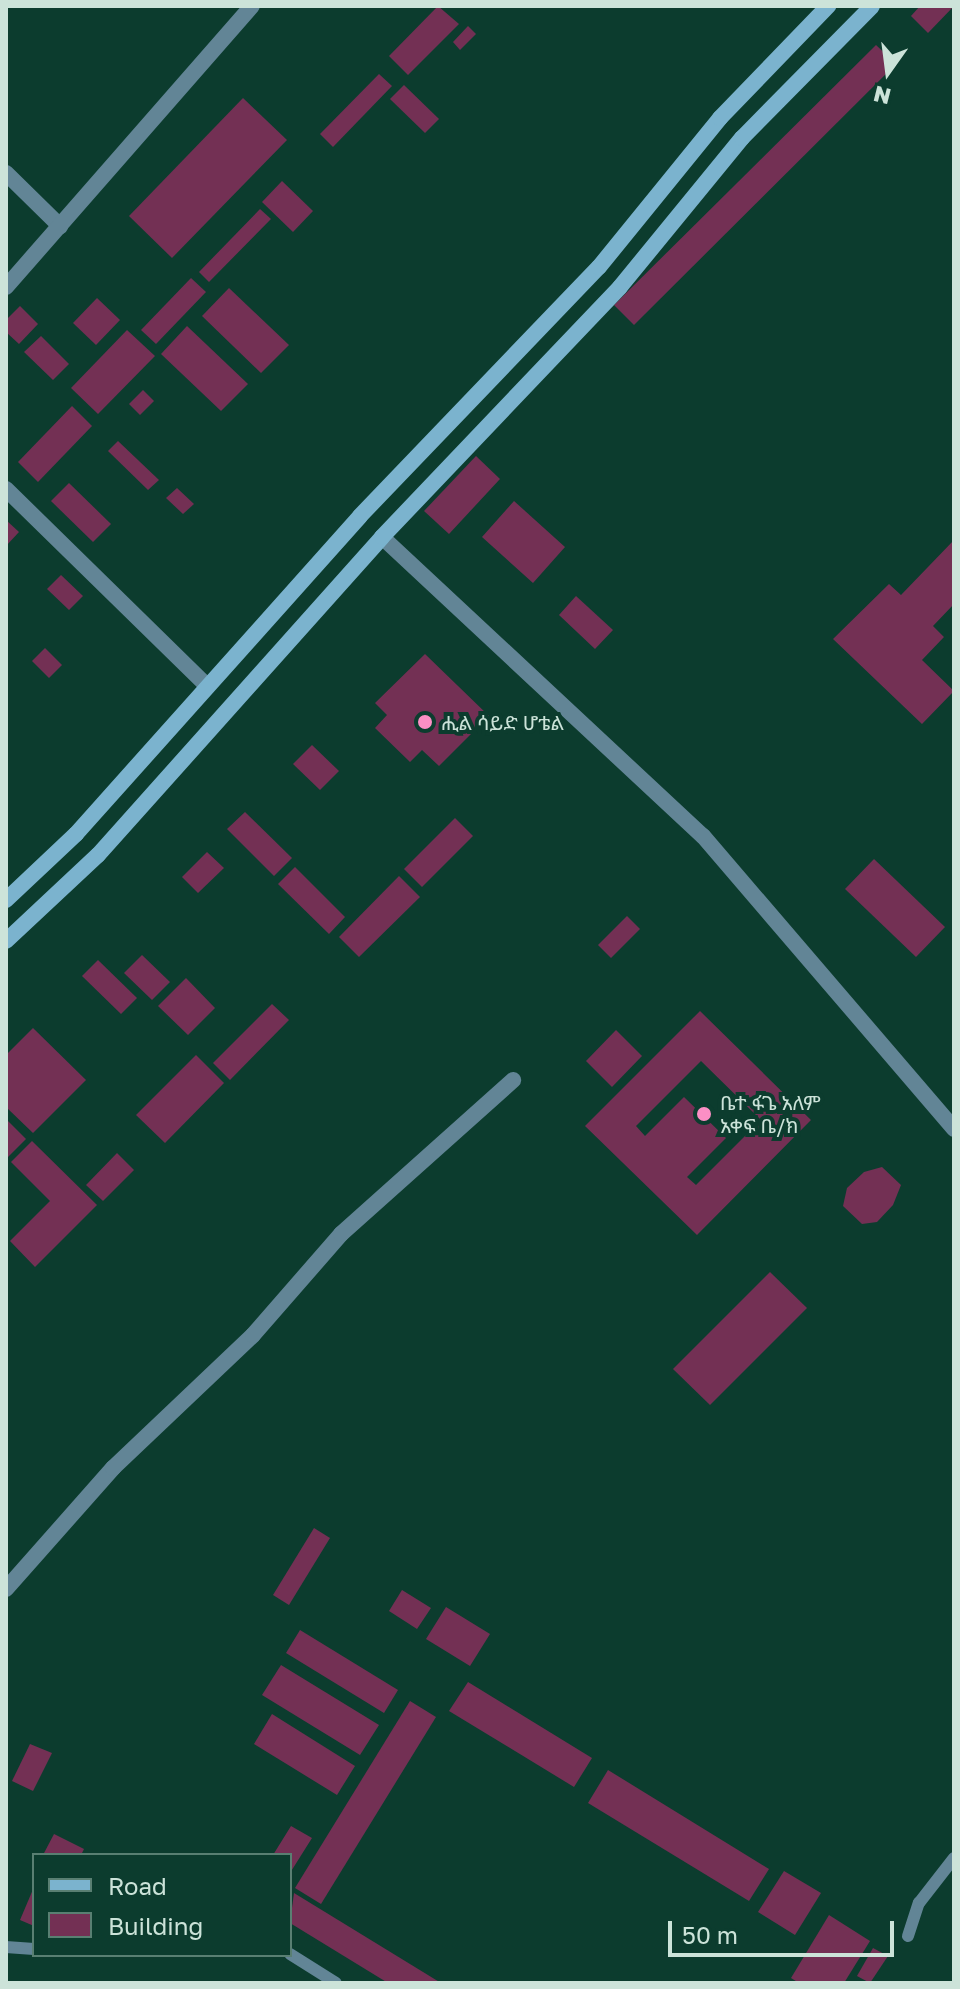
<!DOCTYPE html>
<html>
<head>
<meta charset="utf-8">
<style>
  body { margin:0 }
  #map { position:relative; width:960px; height:1989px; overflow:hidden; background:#0c3c2e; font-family:"Golos Text","Noto Sans Ethiopic",sans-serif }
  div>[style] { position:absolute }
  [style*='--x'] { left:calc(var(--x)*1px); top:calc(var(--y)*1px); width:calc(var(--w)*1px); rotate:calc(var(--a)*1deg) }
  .building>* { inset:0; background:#733054 }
  .lane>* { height:12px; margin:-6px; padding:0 6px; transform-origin:6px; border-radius:6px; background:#628596 }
  .street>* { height:16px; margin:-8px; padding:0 8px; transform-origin:8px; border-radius:8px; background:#628596 }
  .secondary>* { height:16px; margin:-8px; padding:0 8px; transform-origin:8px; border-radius:8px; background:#7bb3ce }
  .dots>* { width:22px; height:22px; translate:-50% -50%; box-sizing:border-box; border:4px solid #0c3c2e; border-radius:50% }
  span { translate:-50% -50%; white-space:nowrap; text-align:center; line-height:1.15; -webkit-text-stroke:8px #0c3c2e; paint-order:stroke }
  .poi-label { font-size:20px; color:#cce3d9 }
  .left { translate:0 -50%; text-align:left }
  .frame { position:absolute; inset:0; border:8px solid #cce3d9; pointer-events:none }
  .legend { position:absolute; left:32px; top:1853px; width:260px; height:104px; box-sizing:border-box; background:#0c3c2e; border:2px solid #597f72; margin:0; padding:10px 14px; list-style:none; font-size:24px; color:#cce3d9 }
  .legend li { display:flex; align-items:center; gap:16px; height:40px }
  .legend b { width:40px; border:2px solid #597f72 }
  .north { position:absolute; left:848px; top:32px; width:80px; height:80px; -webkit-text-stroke:6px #0c3c2e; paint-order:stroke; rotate:194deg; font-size:22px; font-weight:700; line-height:32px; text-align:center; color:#cce3d9 }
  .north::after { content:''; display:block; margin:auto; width:28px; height:36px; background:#cce3d9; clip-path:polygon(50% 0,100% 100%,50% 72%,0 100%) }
  .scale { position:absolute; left:668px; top:1921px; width:226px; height:36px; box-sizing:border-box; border:4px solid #cce3d9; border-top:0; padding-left:10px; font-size:24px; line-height:28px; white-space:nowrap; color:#cce3d9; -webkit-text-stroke:6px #0c3c2e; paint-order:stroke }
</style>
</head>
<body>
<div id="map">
  <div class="building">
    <div style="clip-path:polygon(438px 6px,459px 24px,408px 75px,389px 56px)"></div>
    <div style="clip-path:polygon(920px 6px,954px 6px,928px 33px,911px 16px)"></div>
    <div style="clip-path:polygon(468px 26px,476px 34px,460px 50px,453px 42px)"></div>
    <div style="clip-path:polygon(876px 45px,896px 64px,634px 325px,614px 305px)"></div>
    <div style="clip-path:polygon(379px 74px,392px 86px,333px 147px,320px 134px)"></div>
    <div style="clip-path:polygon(404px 85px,439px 119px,425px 133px,390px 99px)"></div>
    <div style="clip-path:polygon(243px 98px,287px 140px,172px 258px,129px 216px)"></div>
    <div style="clip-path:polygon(282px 181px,313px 211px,293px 232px,262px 202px)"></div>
    <div style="clip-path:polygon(260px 209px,271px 219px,209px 282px,199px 272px)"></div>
    <div style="clip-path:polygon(191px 278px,206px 292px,156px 344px,141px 330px)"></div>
    <div style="clip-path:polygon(229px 288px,289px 345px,261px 373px,202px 316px)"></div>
    <div style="clip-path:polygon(97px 298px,120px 320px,96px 345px,73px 323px)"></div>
    <div style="clip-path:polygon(20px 306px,38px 324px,19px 344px,6px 332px,6px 320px)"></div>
    <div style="clip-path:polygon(187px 326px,248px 384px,221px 411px,161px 354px)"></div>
    <div style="clip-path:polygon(127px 330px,155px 356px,98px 414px,71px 388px)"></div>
    <div style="clip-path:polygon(41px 336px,69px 364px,53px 380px,24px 352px)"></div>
    <div style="clip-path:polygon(143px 390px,154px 401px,140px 415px,129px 404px)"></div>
    <div style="clip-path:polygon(72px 406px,92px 426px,38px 482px,18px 462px)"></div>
    <div style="clip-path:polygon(118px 441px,159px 480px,148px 490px,108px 451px)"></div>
    <div style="clip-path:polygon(476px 456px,500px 479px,449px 534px,424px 511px)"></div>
    <div style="clip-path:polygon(69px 483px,111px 524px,93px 542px,51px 501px)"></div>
    <div style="clip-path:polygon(177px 488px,194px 504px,183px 514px,166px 498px)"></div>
    <div style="clip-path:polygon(514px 501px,565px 547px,533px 583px,482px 537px)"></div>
    <div style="clip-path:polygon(6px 520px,19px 532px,6px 546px)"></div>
    <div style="clip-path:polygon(954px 540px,954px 604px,933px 626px,944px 637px,922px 660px,954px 691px,922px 724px,833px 639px,889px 584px,901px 595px)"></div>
    <div style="clip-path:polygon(61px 575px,83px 596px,69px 610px,47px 589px)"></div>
    <div style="clip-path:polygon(576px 596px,613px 630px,595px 649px,559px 615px)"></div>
    <div style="clip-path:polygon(45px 648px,62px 665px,49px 678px,32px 661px)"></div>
    <div style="clip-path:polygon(425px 654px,489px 716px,439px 766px,422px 750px,410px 762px,375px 728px,387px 715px,375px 703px)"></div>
    <div style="clip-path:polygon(312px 745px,339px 771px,320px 790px,293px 764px)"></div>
    <div style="clip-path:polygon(245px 812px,292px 858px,274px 876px,227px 829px)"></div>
    <div style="clip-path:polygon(455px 818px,473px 836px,422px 887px,404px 869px)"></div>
    <div style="clip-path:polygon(207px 852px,224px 868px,198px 893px,182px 877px)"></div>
    <div style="clip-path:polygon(874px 859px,945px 927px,916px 957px,845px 889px)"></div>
    <div style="clip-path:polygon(295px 867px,345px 917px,329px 934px,278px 884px)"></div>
    <div style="clip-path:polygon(399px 876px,420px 897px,359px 957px,339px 937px)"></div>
    <div style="clip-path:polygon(627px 916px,640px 929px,611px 958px,598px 945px)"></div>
    <div style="clip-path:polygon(142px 955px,170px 982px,152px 1000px,124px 973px)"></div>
    <div style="clip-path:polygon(98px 960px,137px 998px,121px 1014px,82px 976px)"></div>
    <div style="clip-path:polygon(186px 978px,215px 1008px,188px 1035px,158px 1006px)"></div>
    <div style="clip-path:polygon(272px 1004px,289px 1020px,230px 1080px,213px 1063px)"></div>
    <div style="clip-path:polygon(evenodd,700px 1011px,811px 1120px,697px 1235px,585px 1126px,700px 1011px,701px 1061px,761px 1120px,696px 1185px,687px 1177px,726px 1138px,684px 1097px,645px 1136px,636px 1126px,701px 1061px)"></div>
    <div style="clip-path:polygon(33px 1028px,86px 1080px,33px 1133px,6px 1107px,6px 1055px)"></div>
    <div style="clip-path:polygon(616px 1030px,642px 1056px,612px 1087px,586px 1061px)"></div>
    <div style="clip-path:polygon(196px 1055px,224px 1083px,165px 1143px,136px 1115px)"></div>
    <div style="clip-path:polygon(6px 1119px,26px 1139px,6px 1159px)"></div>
    <div style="clip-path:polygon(32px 1141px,97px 1205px,35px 1267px,10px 1241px,50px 1201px,11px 1162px)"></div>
    <div style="clip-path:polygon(117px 1153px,134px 1170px,103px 1201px,86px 1185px)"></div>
    <div style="clip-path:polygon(882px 1167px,901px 1185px,893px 1205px,877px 1222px,862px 1224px,843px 1206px,847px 1188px,864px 1172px)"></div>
    <div style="clip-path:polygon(770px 1272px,807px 1308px,710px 1405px,673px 1369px)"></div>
    <div style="clip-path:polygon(314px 1528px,330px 1538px,289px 1605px,273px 1595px)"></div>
    <div style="clip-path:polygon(402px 1590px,431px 1608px,417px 1629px,389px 1611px)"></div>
    <div style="clip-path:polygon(446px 1607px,490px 1634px,470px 1666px,426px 1639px)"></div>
    <div style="clip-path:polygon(300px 1630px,398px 1690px,384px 1713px,286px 1653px)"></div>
    <div style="clip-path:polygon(281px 1665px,379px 1725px,360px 1755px,262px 1695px)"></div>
    <div style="clip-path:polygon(468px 1682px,592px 1758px,574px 1787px,449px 1711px)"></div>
    <div style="clip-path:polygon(410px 1701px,436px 1717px,321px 1904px,295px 1888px)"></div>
    <div style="clip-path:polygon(272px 1714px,355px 1766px,337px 1795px,254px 1744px)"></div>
    <div style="clip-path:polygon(30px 1744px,52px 1753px,33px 1791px,12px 1781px)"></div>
    <div style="clip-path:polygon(608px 1770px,769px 1869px,749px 1901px,588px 1803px)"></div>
    <div style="clip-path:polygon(291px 1826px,312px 1838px,290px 1873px,290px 1855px,273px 1855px)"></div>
    <div style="clip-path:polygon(54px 1834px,84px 1849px,81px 1855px,43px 1855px)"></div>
    <div style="clip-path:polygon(784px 1871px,821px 1893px,795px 1935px,758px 1912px)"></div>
    <div style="clip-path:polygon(34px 1887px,34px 1926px,20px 1920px)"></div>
    <div style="clip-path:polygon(294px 1893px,441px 1983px,388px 1983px,290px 1923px)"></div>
    <div style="clip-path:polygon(829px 1915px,870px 1941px,844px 1983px,799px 1983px,791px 1978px)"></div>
    <div style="clip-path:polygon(873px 1948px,888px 1956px,870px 1983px,857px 1976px)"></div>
  </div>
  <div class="lane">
    <div style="--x:908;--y:1936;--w:35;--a:-72"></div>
    <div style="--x:919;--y:1903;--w:57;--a:-52.1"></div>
    <div style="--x:6;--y:1947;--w:28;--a:4"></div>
    <div style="--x:290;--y:1954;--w:54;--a:32.2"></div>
  </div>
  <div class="street">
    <div style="--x:6;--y:173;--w:76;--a:44.5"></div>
    <div style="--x:6;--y:287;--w:373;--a:-48.8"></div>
    <div style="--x:6;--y:489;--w:281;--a:44.4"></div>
    <div style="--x:382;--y:537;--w:439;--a:43"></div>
    <div style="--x:703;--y:836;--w:386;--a:49.4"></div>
    <div style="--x:6;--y:1589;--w:162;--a:-48.5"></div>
    <div style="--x:113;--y:1468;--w:193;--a:-43.5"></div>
    <div style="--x:253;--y:1335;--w:134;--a:-48.9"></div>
    <div style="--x:341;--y:1234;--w:231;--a:-41.8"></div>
  </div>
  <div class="secondary">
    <div style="--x:6;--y:900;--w:96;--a:-43.3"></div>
    <div style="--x:76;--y:834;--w:426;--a:-48.2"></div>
    <div style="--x:360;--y:516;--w:345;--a:-46.2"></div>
    <div style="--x:599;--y:267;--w:192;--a:-50.9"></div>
    <div style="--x:720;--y:118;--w:156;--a:-46"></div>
    <div style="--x:6;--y:941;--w:126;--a:-43.1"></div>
    <div style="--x:98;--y:855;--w:426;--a:-48.2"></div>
    <div style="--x:382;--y:537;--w:345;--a:-46.4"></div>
    <div style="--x:620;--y:287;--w:193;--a:-50.7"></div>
    <div style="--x:742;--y:138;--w:185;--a:-45.4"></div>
  </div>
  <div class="dots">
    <div style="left:425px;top:722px;background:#fb8fc5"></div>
    <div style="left:704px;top:1114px;background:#fb8fc5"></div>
  </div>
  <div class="poi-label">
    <span class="left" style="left:441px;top:722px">ሒል ሳይድ ሆቴል</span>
    <span class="left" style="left:720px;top:1114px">ቤተ ፋጌ አለም<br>አቀፍ ቤ/ክ</span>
  </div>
  <div class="frame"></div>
  <ul class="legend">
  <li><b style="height:10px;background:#7bb3ce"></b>Road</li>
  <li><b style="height:22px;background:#733054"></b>Building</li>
  </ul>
  <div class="north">N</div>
  <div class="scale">50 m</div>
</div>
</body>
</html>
